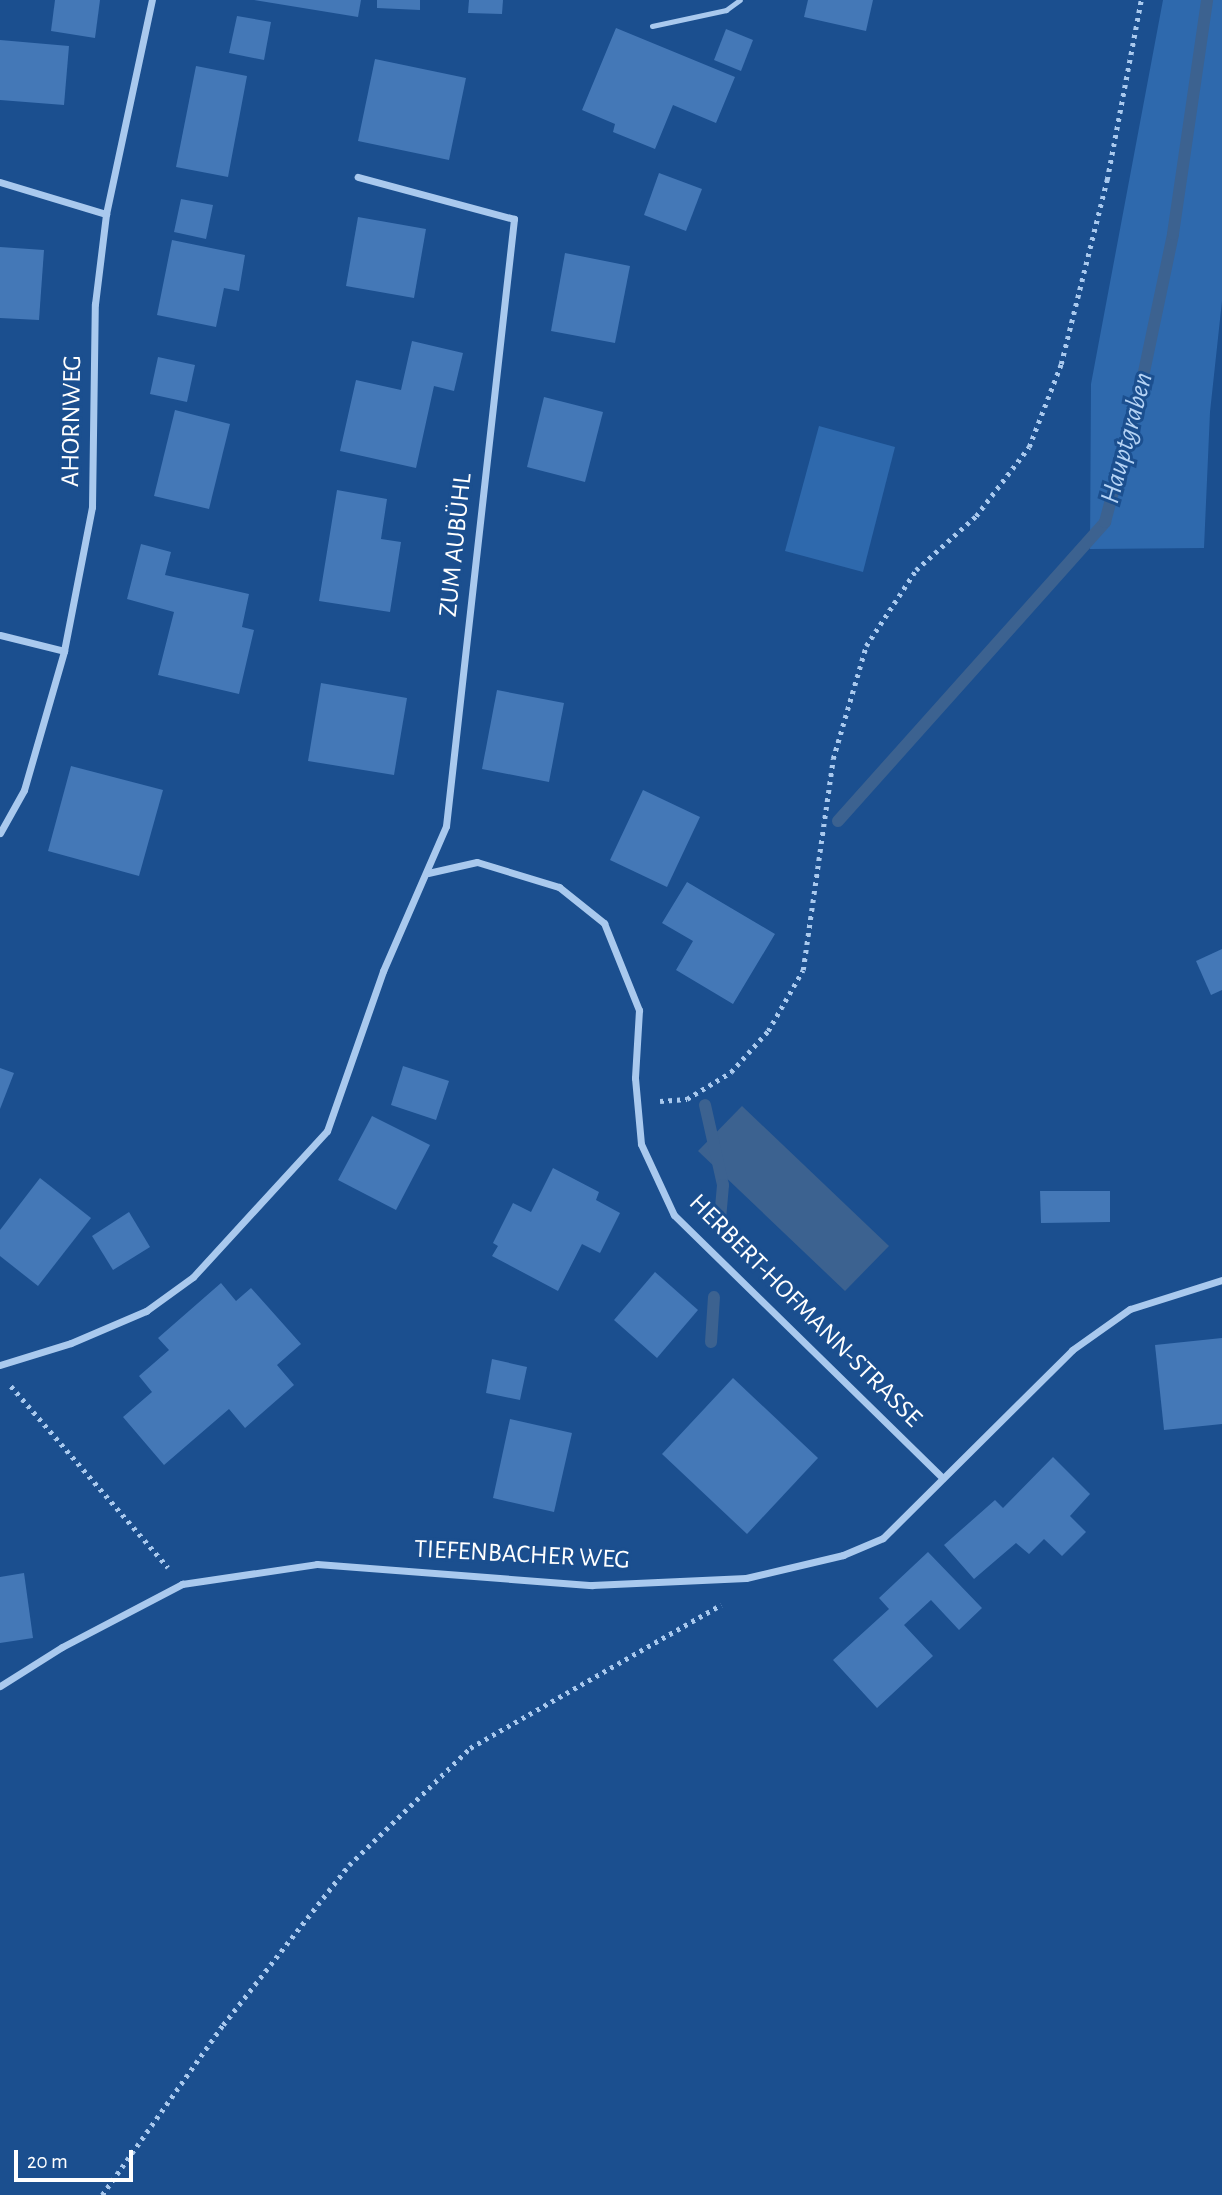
<!DOCTYPE html>
<html>
<head>
<meta charset="utf-8">
<style>
  body { margin:0 }
  #map { position:relative; width:1222px; height:2195px; overflow:hidden; background:#1b4f8f; font-family:"Alegreya Sans",sans-serif }
  div>[style] { position:absolute }
  [style*='--x'] { left:calc(var(--x)*1px); top:calc(var(--y)*1px); width:calc(var(--w)*1px); rotate:calc(var(--a)*1deg) }
  .green>* { inset:0; background:#2e69ad }
  .water>* { inset:0; background:#3c6290 }
  .stream>* { height:12px; margin:-6px; padding:0 6px; transform-origin:6px; border-radius:6px; background:#3c6290 }
  .building>* { inset:0; background:#4478b7 }
  .path>* { height:4.5px; margin-top:-2.25px; transform-origin:0; background:repeating-linear-gradient(90deg,#a9c9ee 0 3.5px,transparent 0 8.5px) }
  .lane>* { height:5px; margin:-2.5px; padding:0 2.5px; transform-origin:2.5px; border-radius:2.5px; background:#a9c9ee }
  .street>* { height:7px; margin:-3.5px; padding:0 3.5px; transform-origin:3.5px; border-radius:3.5px; background:#a9c9ee }
  span { translate:-50% -50%; white-space:nowrap; text-align:center; line-height:1.15; -webkit-text-stroke:6px #1b4f8f; paint-order:stroke }
  .street-label { font-size:26px; color:#fff }
  .water-label { font-size:28px; color:#b5d3f5; font-style:italic }
  .scale { position:absolute; left:14px; top:2150px; width:119px; height:32px; box-sizing:border-box; border:4px solid #fff; border-top:0; padding-left:9px; font-size:21px; line-height:24px; white-space:nowrap; color:#fff; -webkit-text-stroke:5px #1b4f8f; paint-order:stroke }
</style>
</head>
<body>
<div id="map">
  <div class="green">
    <div style="clip-path:polygon(1163px 0,1222px 0,1222px 301px,1210px 412px,1204px 548px,1090px 549px,1091px 384px)"></div>
    <div style="clip-path:polygon(819px 426px,895px 447px,863px 572px,785px 551px)"></div>
  </div>
  <div class="water">
    <div style="clip-path:polygon(742px 1106px,889px 1246px,845px 1291px,698px 1151px)"></div>
  </div>
  <div class="stream">
    <div style="--x:838;--y:821;--w:401;--a:-48.2"></div>
    <div style="--x:1105;--y:522;--w:136;--a:-75"></div>
    <div style="--x:1140;--y:391;--w:160;--a:-78.1"></div>
    <div style="--x:1173;--y:234;--w:236;--a:-81.7"></div>
    <div style="--x:705;--y:1105;--w:82;--a:77.3"></div>
    <div style="--x:723;--y:1185;--w:34;--a:95"></div>
    <div style="--x:711;--y:1342;--w:45;--a:-86.2"></div>
  </div>
  <div class="building">
    <div style="clip-path:polygon(55px 0,100px 0,95px 38px,51px 31px)"></div>
    <div style="clip-path:polygon(254px 0,361px 0,358px 17px)"></div>
    <div style="clip-path:polygon(377px 0,420px 0,420px 10px,377px 8px)"></div>
    <div style="clip-path:polygon(469px 0,503px 0,502px 14px,468px 13px)"></div>
    <div style="clip-path:polygon(808px 0,873px 0,866px 31px,804px 17px)"></div>
    <div style="clip-path:polygon(237px 16px,271px 22px,264px 60px,229px 53px)"></div>
    <div style="clip-path:polygon(616px 28px,735px 77px,716px 123px,673px 105px,655px 149px,613px 132px,615px 124px,582px 110px)"></div>
    <div style="clip-path:polygon(726px 29px,753px 40px,741px 71px,714px 60px)"></div>
    <div style="clip-path:polygon(0 40px,69px 46px,64px 105px,0 100px)"></div>
    <div style="clip-path:polygon(375px 59px,466px 78px,449px 160px,358px 141px)"></div>
    <div style="clip-path:polygon(196px 66px,247px 76px,228px 177px,176px 167px)"></div>
    <div style="clip-path:polygon(659px 173px,702px 189px,686px 231px,644px 215px)"></div>
    <div style="clip-path:polygon(181px 199px,213px 205px,206px 239px,174px 232px)"></div>
    <div style="clip-path:polygon(358px 217px,426px 229px,414px 298px,346px 286px)"></div>
    <div style="clip-path:polygon(172px 240px,245px 255px,239px 291px,224px 288px,216px 327px,157px 315px)"></div>
    <div style="clip-path:polygon(0 247px,44px 250px,39px 320px,0 318px)"></div>
    <div style="clip-path:polygon(565px 253px,630px 266px,615px 343px,551px 331px)"></div>
    <div style="clip-path:polygon(412px 341px,463px 353px,454px 391px,434px 386px,416px 468px,340px 451px,356px 380px,401px 390px)"></div>
    <div style="clip-path:polygon(158px 357px,195px 365px,187px 402px,150px 394px)"></div>
    <div style="clip-path:polygon(544px 397px,603px 412px,585px 482px,527px 467px)"></div>
    <div style="clip-path:polygon(175px 410px,230px 424px,209px 509px,154px 496px)"></div>
    <div style="clip-path:polygon(337px 490px,387px 499px,381px 539px,401px 542px,390px 612px,319px 601px)"></div>
    <div style="clip-path:polygon(141px 544px,171px 552px,165px 575px,249px 594px,242px 627px,254px 630px,239px 694px,158px 675px,174px 612px,127px 599px)"></div>
    <div style="clip-path:polygon(321px 683px,407px 698px,394px 775px,308px 761px)"></div>
    <div style="clip-path:polygon(497px 690px,564px 703px,549px 782px,482px 769px)"></div>
    <div style="clip-path:polygon(71px 766px,163px 790px,139px 876px,48px 851px)"></div>
    <div style="clip-path:polygon(643px 790px,700px 817px,667px 887px,610px 860px)"></div>
    <div style="clip-path:polygon(687px 882px,775px 934px,733px 1004px,676px 970px,693px 941px,662px 923px)"></div>
    <div style="clip-path:polygon(1222px 949px,1222px 990px,1211px 995px,1196px 961px)"></div>
    <div style="clip-path:polygon(403px 1066px,449px 1081px,436px 1120px,391px 1105px)"></div>
    <div style="clip-path:polygon(0 1068px,14px 1073px,0 1109px)"></div>
    <div style="clip-path:polygon(372px 1116px,430px 1145px,396px 1210px,338px 1180px)"></div>
    <div style="clip-path:polygon(553px 1168px,599px 1192px,596px 1200px,620px 1213px,600px 1253px,582px 1244px,558px 1291px,492px 1256px,498px 1246px,493px 1243px,513px 1203px,531px 1212px)"></div>
    <div style="clip-path:polygon(40px 1178px,91px 1218px,38px 1286px,0 1256px,0 1230px)"></div>
    <div style="clip-path:polygon(1040px 1191px,1110px 1191px,1110px 1222px,1041px 1223px)"></div>
    <div style="clip-path:polygon(129px 1212px,150px 1247px,113px 1270px,92px 1236px)"></div>
    <div style="clip-path:polygon(655px 1272px,698px 1310px,657px 1358px,614px 1320px)"></div>
    <div style="clip-path:polygon(221px 1283px,236px 1301px,251px 1288px,301px 1344px,277px 1365px,294px 1385px,245px 1428px,229px 1409px,164px 1465px,123px 1417px,152px 1392px,139px 1376px,169px 1350px,158px 1338px)"></div>
    <div style="clip-path:polygon(1222px 1338px,1222px 1424px,1164px 1430px,1155px 1345px)"></div>
    <div style="clip-path:polygon(492px 1359px,527px 1367px,520px 1400px,486px 1393px)"></div>
    <div style="clip-path:polygon(733px 1378px,818px 1458px,747px 1534px,662px 1454px)"></div>
    <div style="clip-path:polygon(510px 1419px,572px 1433px,554px 1512px,493px 1498px)"></div>
    <div style="clip-path:polygon(1053px 1457px,1090px 1494px,1070px 1516px,1086px 1532px,1062px 1556px,1044px 1539px,1029px 1554px,1016px 1543px,974px 1579px,944px 1545px,995px 1500px,1003px 1508px)"></div>
    <div style="clip-path:polygon(928px 1552px,982px 1608px,959px 1630px,931px 1600px,904px 1625px,933px 1656px,877px 1708px,833px 1660px,889px 1609px,879px 1598px)"></div>
    <div style="clip-path:polygon(24px 1573px,33px 1638px,0 1643px,0 1577px)"></div>
  </div>
  <div class="path">
    <div style="--x:660;--y:1101;--w:27;--a:-4"></div>
    <div style="--x:687;--y:1099;--w:52;--a:-31.5"></div>
    <div style="--x:731;--y:1072;--w:55;--a:-47.9"></div>
    <div style="--x:768;--y:1031;--w:70;--a:-60.2"></div>
    <div style="--x:803;--y:970;--w:213;--a:-81.9"></div>
    <div style="--x:833;--y:759;--w:118;--a:-73.7"></div>
    <div style="--x:866;--y:646;--w:91;--a:-56.7"></div>
    <div style="--x:916;--y:570;--w:81;--a:-42"></div>
    <div style="--x:976;--y:516;--w:87;--a:-52.5"></div>
    <div style="--x:1029;--y:447;--w:89;--a:-68.9"></div>
    <div style="--x:1061;--y:364;--w:190;--a:-76"></div>
    <div style="--x:1107;--y:180;--w:183;--a:-79.3"></div>
    <div style="--x:11;--y:1386;--w:240;--a:49.1"></div>
    <div style="--x:102;--y:2195;--w:209;--a:-54.6"></div>
    <div style="--x:223;--y:2025;--w:204;--a:-51.8"></div>
    <div style="--x:349;--y:1865;--w:168;--a:-44"></div>
    <div style="--x:470;--y:1748;--w:289;--a:-29.7"></div>
  </div>
  <div class="lane">
    <div style="--x:652;--y:26;--w:76;--a:-12.2"></div>
    <div style="--x:726;--y:10;--w:17;--a:-36"></div>
  </div>
  <div class="street">
    <div style="--x:0;--y:182;--w:111;--a:16.8"></div>
    <div style="--x:0;--y:635;--w:66;--a:14"></div>
    <div style="--x:0;--y:833;--w:49;--a:-60.8"></div>
    <div style="--x:24;--y:790;--w:145;--a:-73.9"></div>
    <div style="--x:64;--y:651;--w:147;--a:-79"></div>
    <div style="--x:92;--y:507;--w:203;--a:-89.2"></div>
    <div style="--x:95;--y:304;--w:91;--a:-83"></div>
    <div style="--x:106;--y:214;--w:219;--a:-77.9"></div>
    <div style="--x:428;--y:873;--w:50;--a:-12.7"></div>
    <div style="--x:477;--y:862;--w:86;--a:17"></div>
    <div style="--x:559;--y:887;--w:58;--a:38.7"></div>
    <div style="--x:604;--y:923;--w:94;--a:68.1"></div>
    <div style="--x:639;--y:1010;--w:68;--a:93.4"></div>
    <div style="--x:635;--y:1078;--w:66;--a:84.8"></div>
    <div style="--x:641;--y:1144;--w:78;--a:65.1"></div>
    <div style="--x:674;--y:1215;--w:376;--a:44.4"></div>
    <div style="--x:0;--y:1365;--w:74;--a:-17.2"></div>
    <div style="--x:71;--y:1343;--w:82;--a:-23.1"></div>
    <div style="--x:146;--y:1311;--w:58;--a:-35.9"></div>
    <div style="--x:193;--y:1277;--w:198;--a:-47.5"></div>
    <div style="--x:327;--y:1131;--w:170;--a:-70.7"></div>
    <div style="--x:383;--y:971;--w:158;--a:-66.5"></div>
    <div style="--x:446;--y:826;--w:611;--a:-83.61"></div>
    <div style="--x:514;--y:219;--w:162;--a:-164.9"></div>
    <div style="--x:0;--y:1686;--w:73;--a:-32.2"></div>
    <div style="--x:62;--y:1647;--w:136;--a:-27.7"></div>
    <div style="--x:182;--y:1584;--w:136;--a:-8.4"></div>
    <div style="--x:317;--y:1564;--w:276;--a:4.4"></div>
    <div style="--x:592;--y:1585;--w:154;--a:-2.6"></div>
    <div style="--x:746;--y:1578;--w:100;--a:-13.3"></div>
    <div style="--x:843;--y:1555;--w:43;--a:-23"></div>
    <div style="--x:883;--y:1538;--w:267;--a:-44.8"></div>
    <div style="--x:1072;--y:1350;--w:71;--a:-35.3"></div>
    <div style="--x:1130;--y:1309;--w:96;--a:-17.5"></div>
  </div>
  <div class="street-label">
    <span style="left:72px;top:421px;rotate:-89deg">AHORNWEG</span>
    <span style="left:456px;top:545px;rotate:-84deg">ZUM AUBÜHL</span>
    <span style="left:805px;top:1311px;rotate:45deg">HERBERT-HOFMANN-STRASSE</span>
    <span style="left:522px;top:1555px;rotate:3deg">TIEFENBACHER WEG</span>
  </div>
  <div class="water-label">
    <span style="left:1127px;top:438px;rotate:-75deg">Hauptgraben</span>
  </div>
  <div class="scale">20 m</div>
</div>
</body>
</html>
